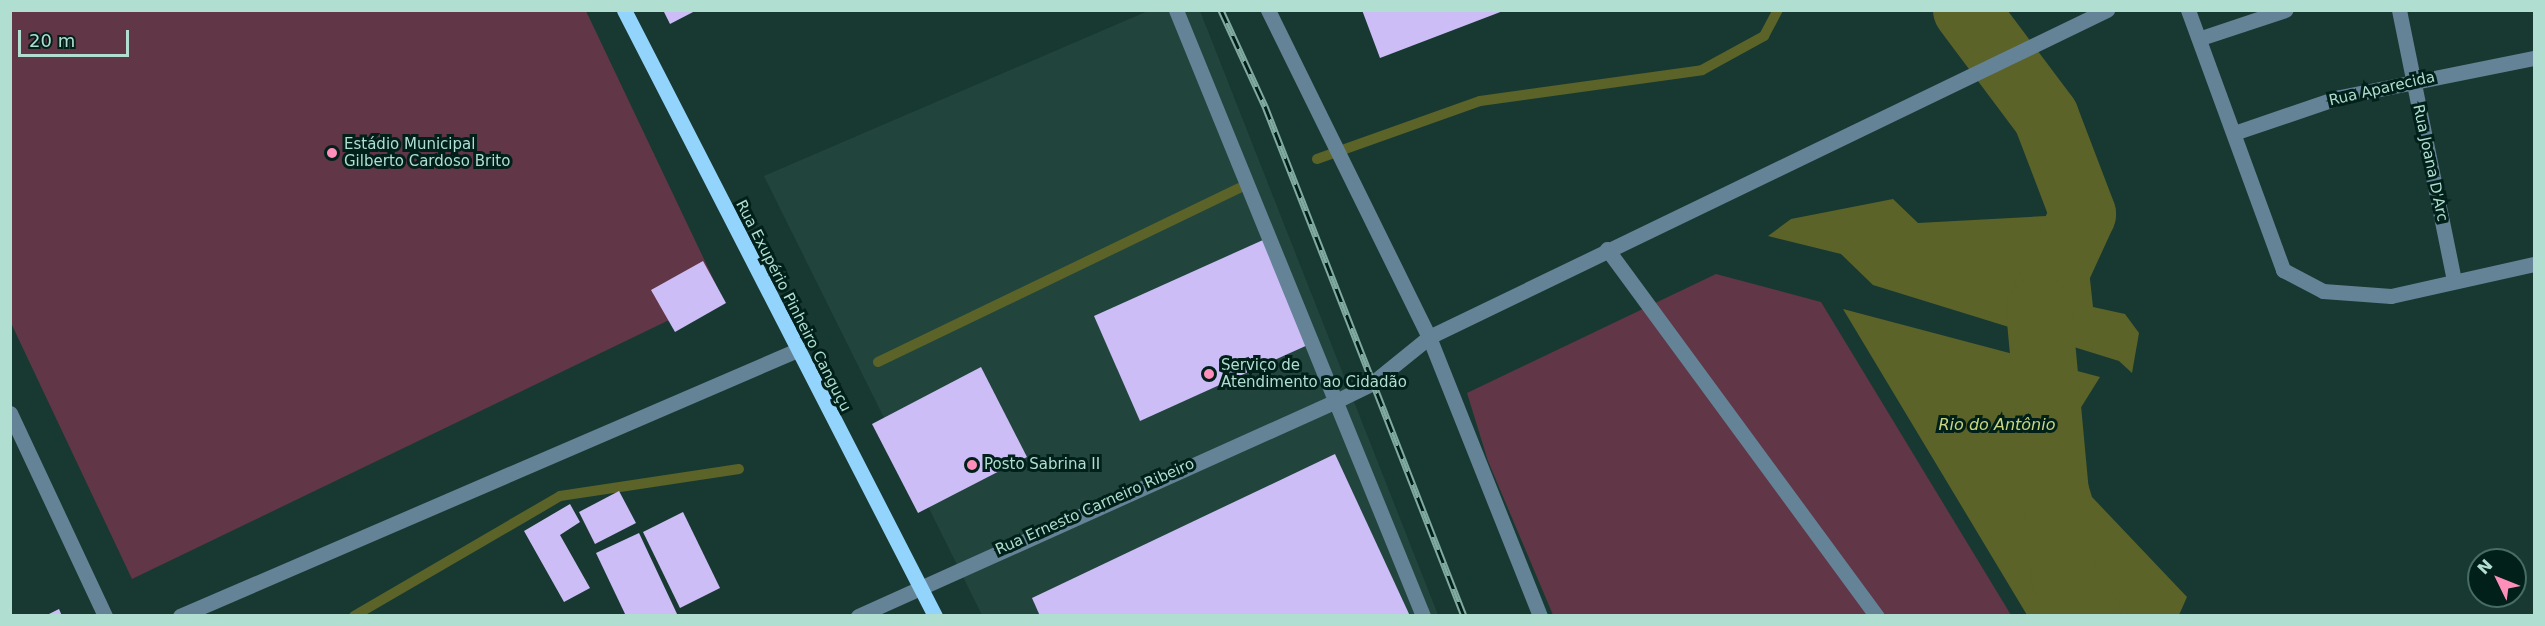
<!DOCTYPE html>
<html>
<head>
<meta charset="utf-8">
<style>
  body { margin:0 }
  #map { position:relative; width:2545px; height:626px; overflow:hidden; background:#183931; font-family:"DejaVu Sans",sans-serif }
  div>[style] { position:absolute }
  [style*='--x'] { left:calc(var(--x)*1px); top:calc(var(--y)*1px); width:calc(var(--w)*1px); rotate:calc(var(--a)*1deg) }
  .built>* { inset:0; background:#21453c }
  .green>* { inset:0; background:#613646 }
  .water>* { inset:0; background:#5b6329 }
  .stream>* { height:10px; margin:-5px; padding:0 5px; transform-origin:5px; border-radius:5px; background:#5b6329 }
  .river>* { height:66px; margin:-33px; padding:0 33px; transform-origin:33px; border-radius:33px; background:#5b6329 }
  .building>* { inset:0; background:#ccbdf7 }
  .minor>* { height:15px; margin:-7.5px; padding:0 7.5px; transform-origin:7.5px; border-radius:7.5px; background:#648397 }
  .major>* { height:15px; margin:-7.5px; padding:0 7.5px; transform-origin:7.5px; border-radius:7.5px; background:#93d4fd }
  .rail>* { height:7px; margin-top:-3.5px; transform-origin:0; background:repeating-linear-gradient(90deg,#002019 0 14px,#81aba0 0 28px); box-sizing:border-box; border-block:2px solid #81aba0 }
  .dots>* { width:16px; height:16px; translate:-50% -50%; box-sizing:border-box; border:3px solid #002019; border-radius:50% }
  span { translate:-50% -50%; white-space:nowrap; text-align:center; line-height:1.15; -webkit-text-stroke:6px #002019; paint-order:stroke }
  .street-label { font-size:15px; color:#b0ded1 }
  .poi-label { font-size:15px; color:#b0ded1 }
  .left { translate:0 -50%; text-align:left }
  .water-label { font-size:16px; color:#c9d67f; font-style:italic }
  .frame { position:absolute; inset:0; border:12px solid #b0ded1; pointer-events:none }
  .north { position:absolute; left:2467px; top:548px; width:60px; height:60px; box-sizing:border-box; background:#002019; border:2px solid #466c63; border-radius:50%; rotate:313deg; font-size:16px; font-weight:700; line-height:24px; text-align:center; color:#b0ded1 }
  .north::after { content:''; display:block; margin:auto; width:21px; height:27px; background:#ff8eba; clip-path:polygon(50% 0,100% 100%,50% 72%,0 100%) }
  .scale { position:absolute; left:18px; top:30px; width:111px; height:27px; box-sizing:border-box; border:3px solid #b0ded1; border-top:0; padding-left:8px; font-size:18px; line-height:21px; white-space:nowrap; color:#b0ded1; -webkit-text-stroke:4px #002019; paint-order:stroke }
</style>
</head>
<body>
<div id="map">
  <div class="built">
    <div style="clip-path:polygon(1148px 11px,1200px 11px,1438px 615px,982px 615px,764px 176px)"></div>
  </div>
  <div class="green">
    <div style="clip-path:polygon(11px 10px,586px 11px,721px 295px,132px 579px,11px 323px)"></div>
    <div style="clip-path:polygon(1716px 274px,1821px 302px,2011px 615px,1553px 615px,1488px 461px,1467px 393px)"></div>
  </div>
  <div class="water">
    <div style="clip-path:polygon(1893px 199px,1918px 223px,2083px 214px,2093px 307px,2125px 314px,2139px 333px,2132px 373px,2119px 361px,1873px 285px,1841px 254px,1768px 236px,1791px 219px)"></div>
    <div style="clip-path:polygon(1843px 309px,2100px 377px,2070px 425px,2092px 497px,2187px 597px,2179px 615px,2027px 615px)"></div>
  </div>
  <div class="stream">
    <div style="--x:1317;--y:159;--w:173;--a:-19.6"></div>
    <div style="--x:1480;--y:101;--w:224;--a:-7.9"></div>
    <div style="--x:1702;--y:70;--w:71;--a:-28.7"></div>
    <div style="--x:1764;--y:36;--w:30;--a:-62"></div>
    <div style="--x:878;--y:362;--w:401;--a:-25.7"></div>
    <div style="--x:354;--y:616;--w:238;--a:-30.2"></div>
    <div style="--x:560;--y:496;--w:181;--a:-8.6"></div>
  </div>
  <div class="river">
    <div style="--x:1966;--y:10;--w:134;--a:53.2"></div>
    <div style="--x:2046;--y:117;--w:104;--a:69.1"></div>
    <div style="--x:2083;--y:214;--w:106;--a:114.6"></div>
    <div style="--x:2039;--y:310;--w:268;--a:84.7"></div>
    <div style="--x:2064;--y:577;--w:46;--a:58.4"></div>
  </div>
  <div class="building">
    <div style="clip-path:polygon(663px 10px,697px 10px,670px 24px)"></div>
    <div style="clip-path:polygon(1362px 10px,1503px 10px,1503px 11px,1380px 58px)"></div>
    <div style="clip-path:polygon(1263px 240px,1310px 344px,1140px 421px,1094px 316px)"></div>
    <div style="clip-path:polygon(703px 261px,726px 303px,675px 332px,651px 290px)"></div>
    <div style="clip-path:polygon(981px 367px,1027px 457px,918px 513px,872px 424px)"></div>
    <div style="clip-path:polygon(1335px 454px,1410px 616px,1040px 616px,1032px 598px)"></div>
    <div style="clip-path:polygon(619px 491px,636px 523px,595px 544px,579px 512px)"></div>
    <div style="clip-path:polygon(570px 504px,580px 522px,560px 535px,590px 588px,564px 602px,524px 531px)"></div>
    <div style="clip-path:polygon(683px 512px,720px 588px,680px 608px,643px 532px)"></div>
    <div style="clip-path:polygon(639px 533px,678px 616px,626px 616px,596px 553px)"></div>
    <div style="clip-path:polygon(59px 609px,62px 616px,45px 616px)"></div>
  </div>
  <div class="minor">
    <div style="--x:1176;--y:10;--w:654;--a:67.82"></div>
    <div style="--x:1268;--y:10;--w:364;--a:63.8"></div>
    <div style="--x:1429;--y:337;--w:300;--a:68.3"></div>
    <div style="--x:2188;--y:10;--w:277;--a:69.9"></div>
    <div style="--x:2283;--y:270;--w:45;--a:27.7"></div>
    <div style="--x:2323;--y:291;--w:68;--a:4.2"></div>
    <div style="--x:2391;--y:296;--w:147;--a:-12.6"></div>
    <div style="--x:2399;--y:10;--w:276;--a:78.5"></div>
    <div style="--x:2201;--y:38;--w:89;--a:-18.4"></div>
    <div style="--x:2234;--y:133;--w:112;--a:-18.8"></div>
    <div style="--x:2340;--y:97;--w:198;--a:-11.4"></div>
    <div style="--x:1607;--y:249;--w:456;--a:53.7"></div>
    <div style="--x:10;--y:413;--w:224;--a:64.9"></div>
    <div style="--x:180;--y:616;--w:670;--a:-23.31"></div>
    <div style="--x:858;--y:616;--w:522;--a:-24.21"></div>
    <div style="--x:1334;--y:402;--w:41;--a:-25.9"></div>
    <div style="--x:1371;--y:384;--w:75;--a:-39"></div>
    <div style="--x:1429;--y:337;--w:753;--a:-25.75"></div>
  </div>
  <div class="major">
    <div style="--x:624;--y:10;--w:681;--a:62.83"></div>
  </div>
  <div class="rail">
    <div style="--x:1221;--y:10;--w:106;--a:65.4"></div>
    <div style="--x:1265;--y:106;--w:547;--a:68.68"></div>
  </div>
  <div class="dots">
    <div style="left:332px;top:153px;background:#ff8eba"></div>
    <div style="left:1209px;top:374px;background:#ff8eba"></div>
    <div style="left:972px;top:465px;background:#ff8eba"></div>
  </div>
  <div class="street-label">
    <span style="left:2382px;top:89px;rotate:-13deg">Rua Aparecida</span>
    <span style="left:2430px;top:163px;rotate:78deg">Rua Joana D'Arc</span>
    <span style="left:793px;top:306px;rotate:63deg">Rua Exupério Pinheiro Canguçu</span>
    <span style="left:1095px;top:507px;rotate:-24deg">Rua Ernesto Carneiro Ribeiro</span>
  </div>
  <div class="poi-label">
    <span class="left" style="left:344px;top:153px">Estádio Municipal<br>Gilberto Cardoso Brito</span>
    <span class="left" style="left:1221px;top:374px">Serviço de<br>Atendimento ao Cidadão</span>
    <span class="left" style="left:984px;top:465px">Posto Sabrina II</span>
  </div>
  <div class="water-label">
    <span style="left:1997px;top:425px">Rio do Antônio</span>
  </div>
  <div class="frame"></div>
  <div class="north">N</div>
  <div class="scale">20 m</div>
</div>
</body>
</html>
